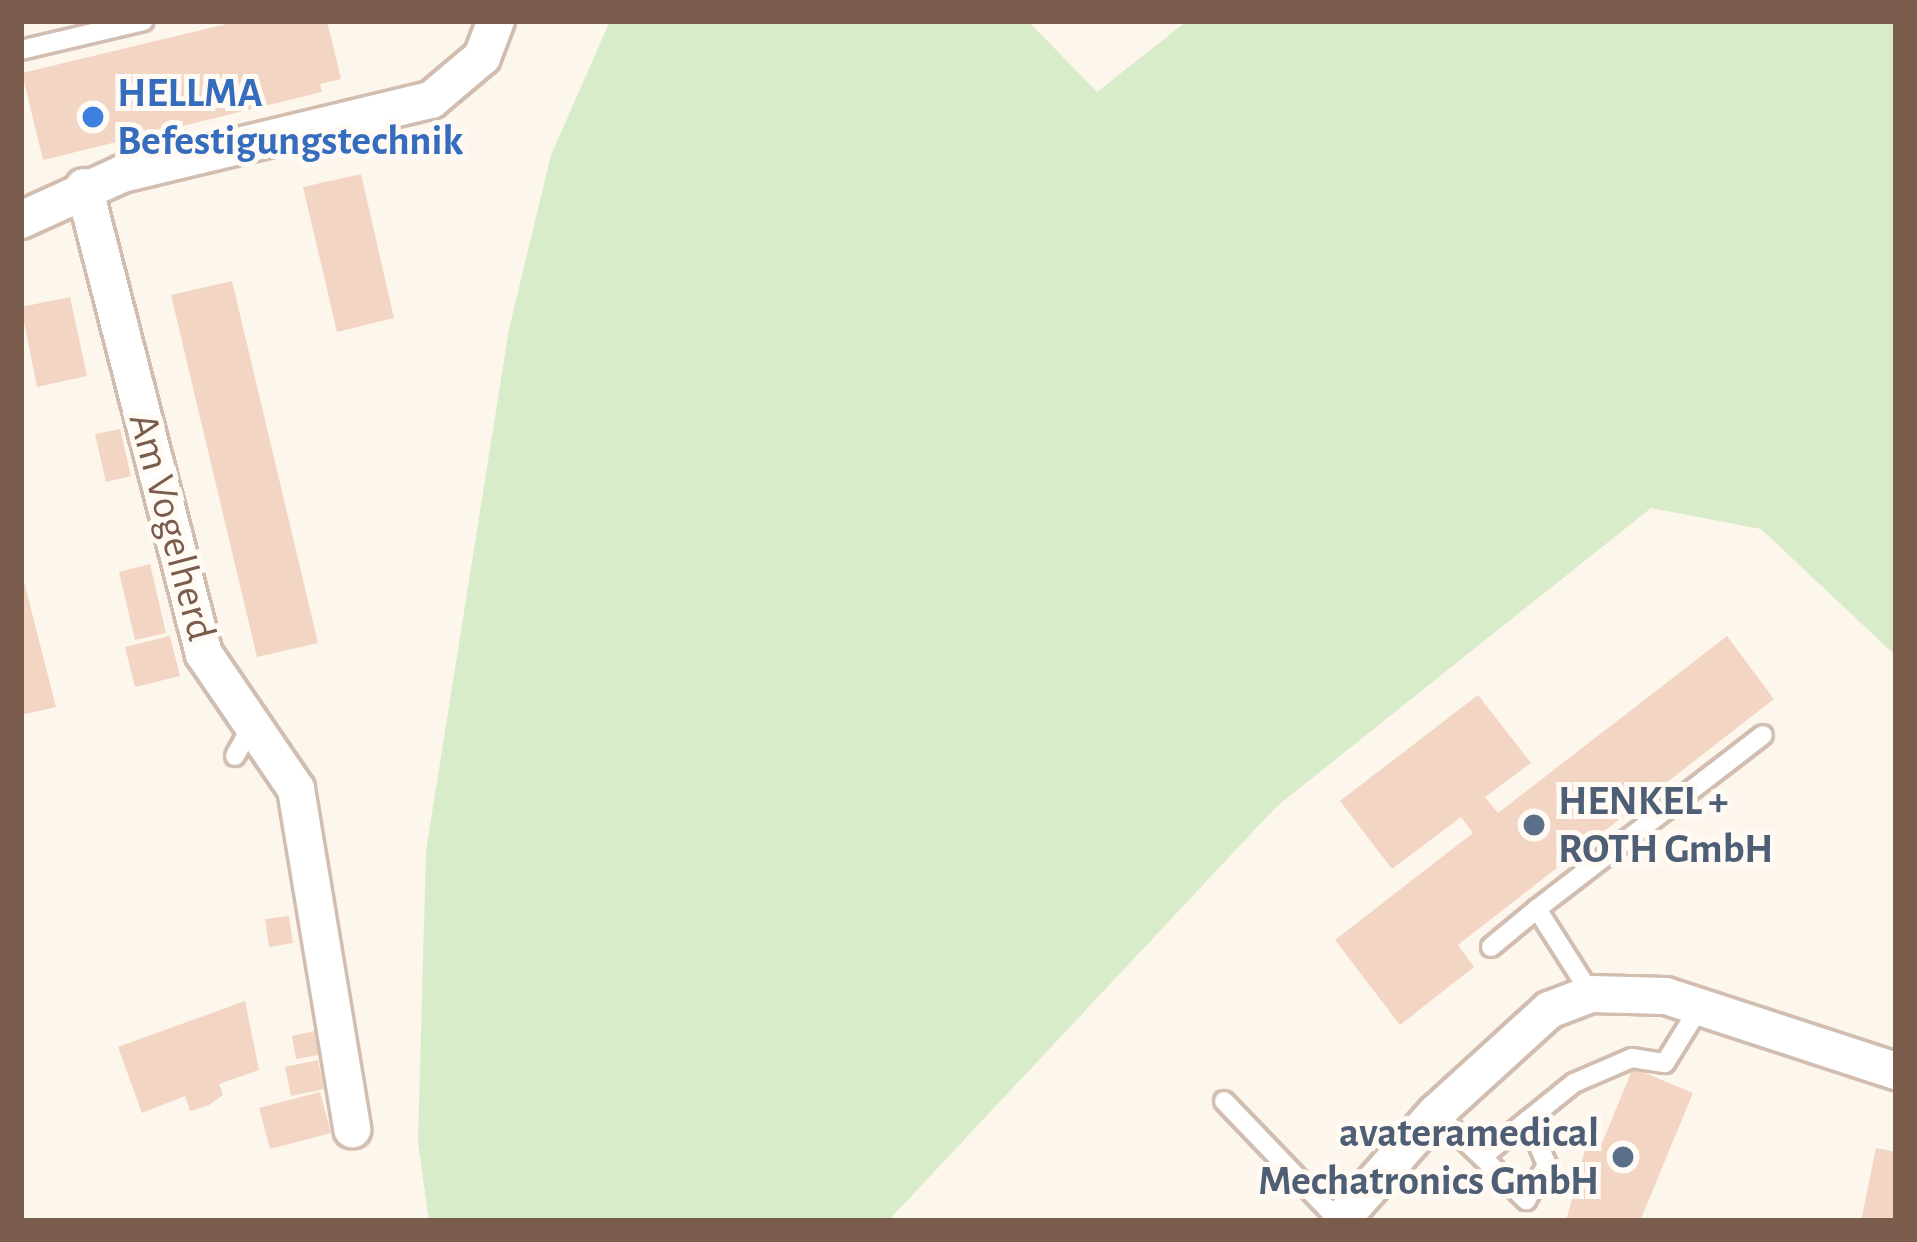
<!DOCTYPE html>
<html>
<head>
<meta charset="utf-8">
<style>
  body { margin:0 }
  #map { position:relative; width:1917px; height:1242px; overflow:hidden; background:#fdf6ec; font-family:"Alegreya Sans",sans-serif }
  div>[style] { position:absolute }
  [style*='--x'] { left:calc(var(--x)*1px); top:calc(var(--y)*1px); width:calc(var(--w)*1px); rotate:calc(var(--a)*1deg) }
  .green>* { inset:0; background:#d8ecc9 }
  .building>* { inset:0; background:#f3d5c3 }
  .roads { filter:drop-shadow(3px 0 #d1beb0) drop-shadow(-3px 0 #d1beb0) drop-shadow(0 3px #d1beb0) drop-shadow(0 -3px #d1beb0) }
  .lane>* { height:18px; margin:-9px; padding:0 9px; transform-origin:9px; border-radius:9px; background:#fff }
  .street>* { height:36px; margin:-18px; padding:0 18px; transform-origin:18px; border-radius:18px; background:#fff }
  .dots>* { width:33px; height:33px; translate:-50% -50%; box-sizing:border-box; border:6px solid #fffaf3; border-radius:50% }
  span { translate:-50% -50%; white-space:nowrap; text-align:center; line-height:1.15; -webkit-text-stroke:10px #fffaf3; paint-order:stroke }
  .shop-label { font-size:42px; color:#366cbe; font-weight:700 }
  .left { translate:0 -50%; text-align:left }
  .street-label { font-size:42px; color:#7a5c4d }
  .service-label { font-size:42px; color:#4e5e75; font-weight:700 }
  .right { translate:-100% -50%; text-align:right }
  .frame { position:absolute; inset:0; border:24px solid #7a5c4d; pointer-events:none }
</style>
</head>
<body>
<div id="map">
  <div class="green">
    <div style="clip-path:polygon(610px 21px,1028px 21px,1097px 92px,1187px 21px,1896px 21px,1896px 656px,1761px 529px,1651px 508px,1277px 806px,888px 1221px,429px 1221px,418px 1142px,426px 851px,509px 329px,551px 155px)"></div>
  </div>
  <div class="building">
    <div style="clip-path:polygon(239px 21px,327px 21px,341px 79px,320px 84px,322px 92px,43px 160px,22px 73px)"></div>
    <div style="clip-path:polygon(361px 174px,394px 318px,337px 332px,303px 187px)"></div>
    <div style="clip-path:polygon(232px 281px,318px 643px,257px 657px,171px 295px)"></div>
    <div style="clip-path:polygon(70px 297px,87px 376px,37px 387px,21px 307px)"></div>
    <div style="clip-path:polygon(120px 429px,131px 476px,106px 482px,95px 434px)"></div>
    <div style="clip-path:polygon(150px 564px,166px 633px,135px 640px,119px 572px)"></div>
    <div style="clip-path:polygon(21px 570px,56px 707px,21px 715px)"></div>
    <div style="clip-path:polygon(170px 636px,180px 676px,135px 687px,125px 647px)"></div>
    <div style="clip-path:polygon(1727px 636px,1774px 699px,1458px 945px,1474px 967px,1400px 1025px,1335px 940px,1473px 833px,1461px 817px,1392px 869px,1340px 801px,1478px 695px,1531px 763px,1485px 797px,1498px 813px)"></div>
    <div style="clip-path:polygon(289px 916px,293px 943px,269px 947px,265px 919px)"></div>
    <div style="clip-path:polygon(245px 1001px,259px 1070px,219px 1084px,223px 1095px,209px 1105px,190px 1111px,185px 1096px,142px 1113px,118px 1047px)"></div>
    <div style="clip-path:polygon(315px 1031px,319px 1055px,296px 1059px,292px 1036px)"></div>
    <div style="clip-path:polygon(318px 1060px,324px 1089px,291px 1096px,285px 1067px)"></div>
    <div style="clip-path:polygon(1633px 1068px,1693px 1093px,1640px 1221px,1566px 1221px,1588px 1138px,1602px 1143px)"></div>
    <div style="clip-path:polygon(320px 1092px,331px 1133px,270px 1149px,259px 1108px)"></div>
    <div style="clip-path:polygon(1876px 1148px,1896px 1152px,1896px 1221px,1861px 1221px)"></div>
  </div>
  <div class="roads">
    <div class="lane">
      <div style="--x:21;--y:50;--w:126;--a:-13.3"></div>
      <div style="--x:235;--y:756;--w:39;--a:-61"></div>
      <div style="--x:1491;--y:947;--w:60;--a:-39.6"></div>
      <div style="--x:1591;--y:994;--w:101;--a:-122.4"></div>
      <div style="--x:1537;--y:909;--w:285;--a:-37.6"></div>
      <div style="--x:1224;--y:1101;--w:166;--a:46.2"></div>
      <div style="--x:1436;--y:1113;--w:64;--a:43.7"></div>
      <div style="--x:1482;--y:1157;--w:118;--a:-38.8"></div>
      <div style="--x:1574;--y:1083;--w:63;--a:-23.3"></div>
      <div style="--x:1632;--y:1058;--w:33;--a:9"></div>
      <div style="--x:1665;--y:1063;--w:65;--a:-58.3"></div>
      <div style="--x:1482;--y:1157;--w:62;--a:44.3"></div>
      <div style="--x:1526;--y:1200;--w:41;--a:-59"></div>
      <div style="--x:1547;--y:1165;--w:49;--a:-112.9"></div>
    </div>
    <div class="street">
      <div style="--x:84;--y:187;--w:482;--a:75.6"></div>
      <div style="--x:204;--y:654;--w:163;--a:55.7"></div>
      <div style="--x:296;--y:789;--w:345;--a:80.6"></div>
      <div style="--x:21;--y:220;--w:111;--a:-24.5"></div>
      <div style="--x:122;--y:174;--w:318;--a:-13.5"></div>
      <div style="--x:431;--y:100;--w:67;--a:-40.1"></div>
      <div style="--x:482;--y:57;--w:39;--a:-69"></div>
      <div style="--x:1340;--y:1221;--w:144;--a:-48.4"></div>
      <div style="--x:1436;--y:1113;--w:153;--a:-42.3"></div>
      <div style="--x:1549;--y:1010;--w:45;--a:-20.9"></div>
      <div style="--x:1591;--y:994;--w:75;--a:1.5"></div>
      <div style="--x:1666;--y:996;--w:242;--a:18.1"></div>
    </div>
  </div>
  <div class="dots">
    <div style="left:93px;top:117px;background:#3f7fe0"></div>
    <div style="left:1534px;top:825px;background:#5c6f8a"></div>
    <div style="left:1623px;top:1157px;background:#5c6f8a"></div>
  </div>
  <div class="shop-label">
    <span class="left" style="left:117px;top:117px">HELLMA<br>Befestigungstechnik</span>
  </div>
  <div class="street-label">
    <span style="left:172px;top:527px;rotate:75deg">Am Vogelherd</span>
  </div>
  <div class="service-label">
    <span class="left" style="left:1558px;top:825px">HENKEL +<br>ROTH GmbH</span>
    <span class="right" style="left:1599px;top:1157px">avateramedical<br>Mechatronics GmbH</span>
  </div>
  <div class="frame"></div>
</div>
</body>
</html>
